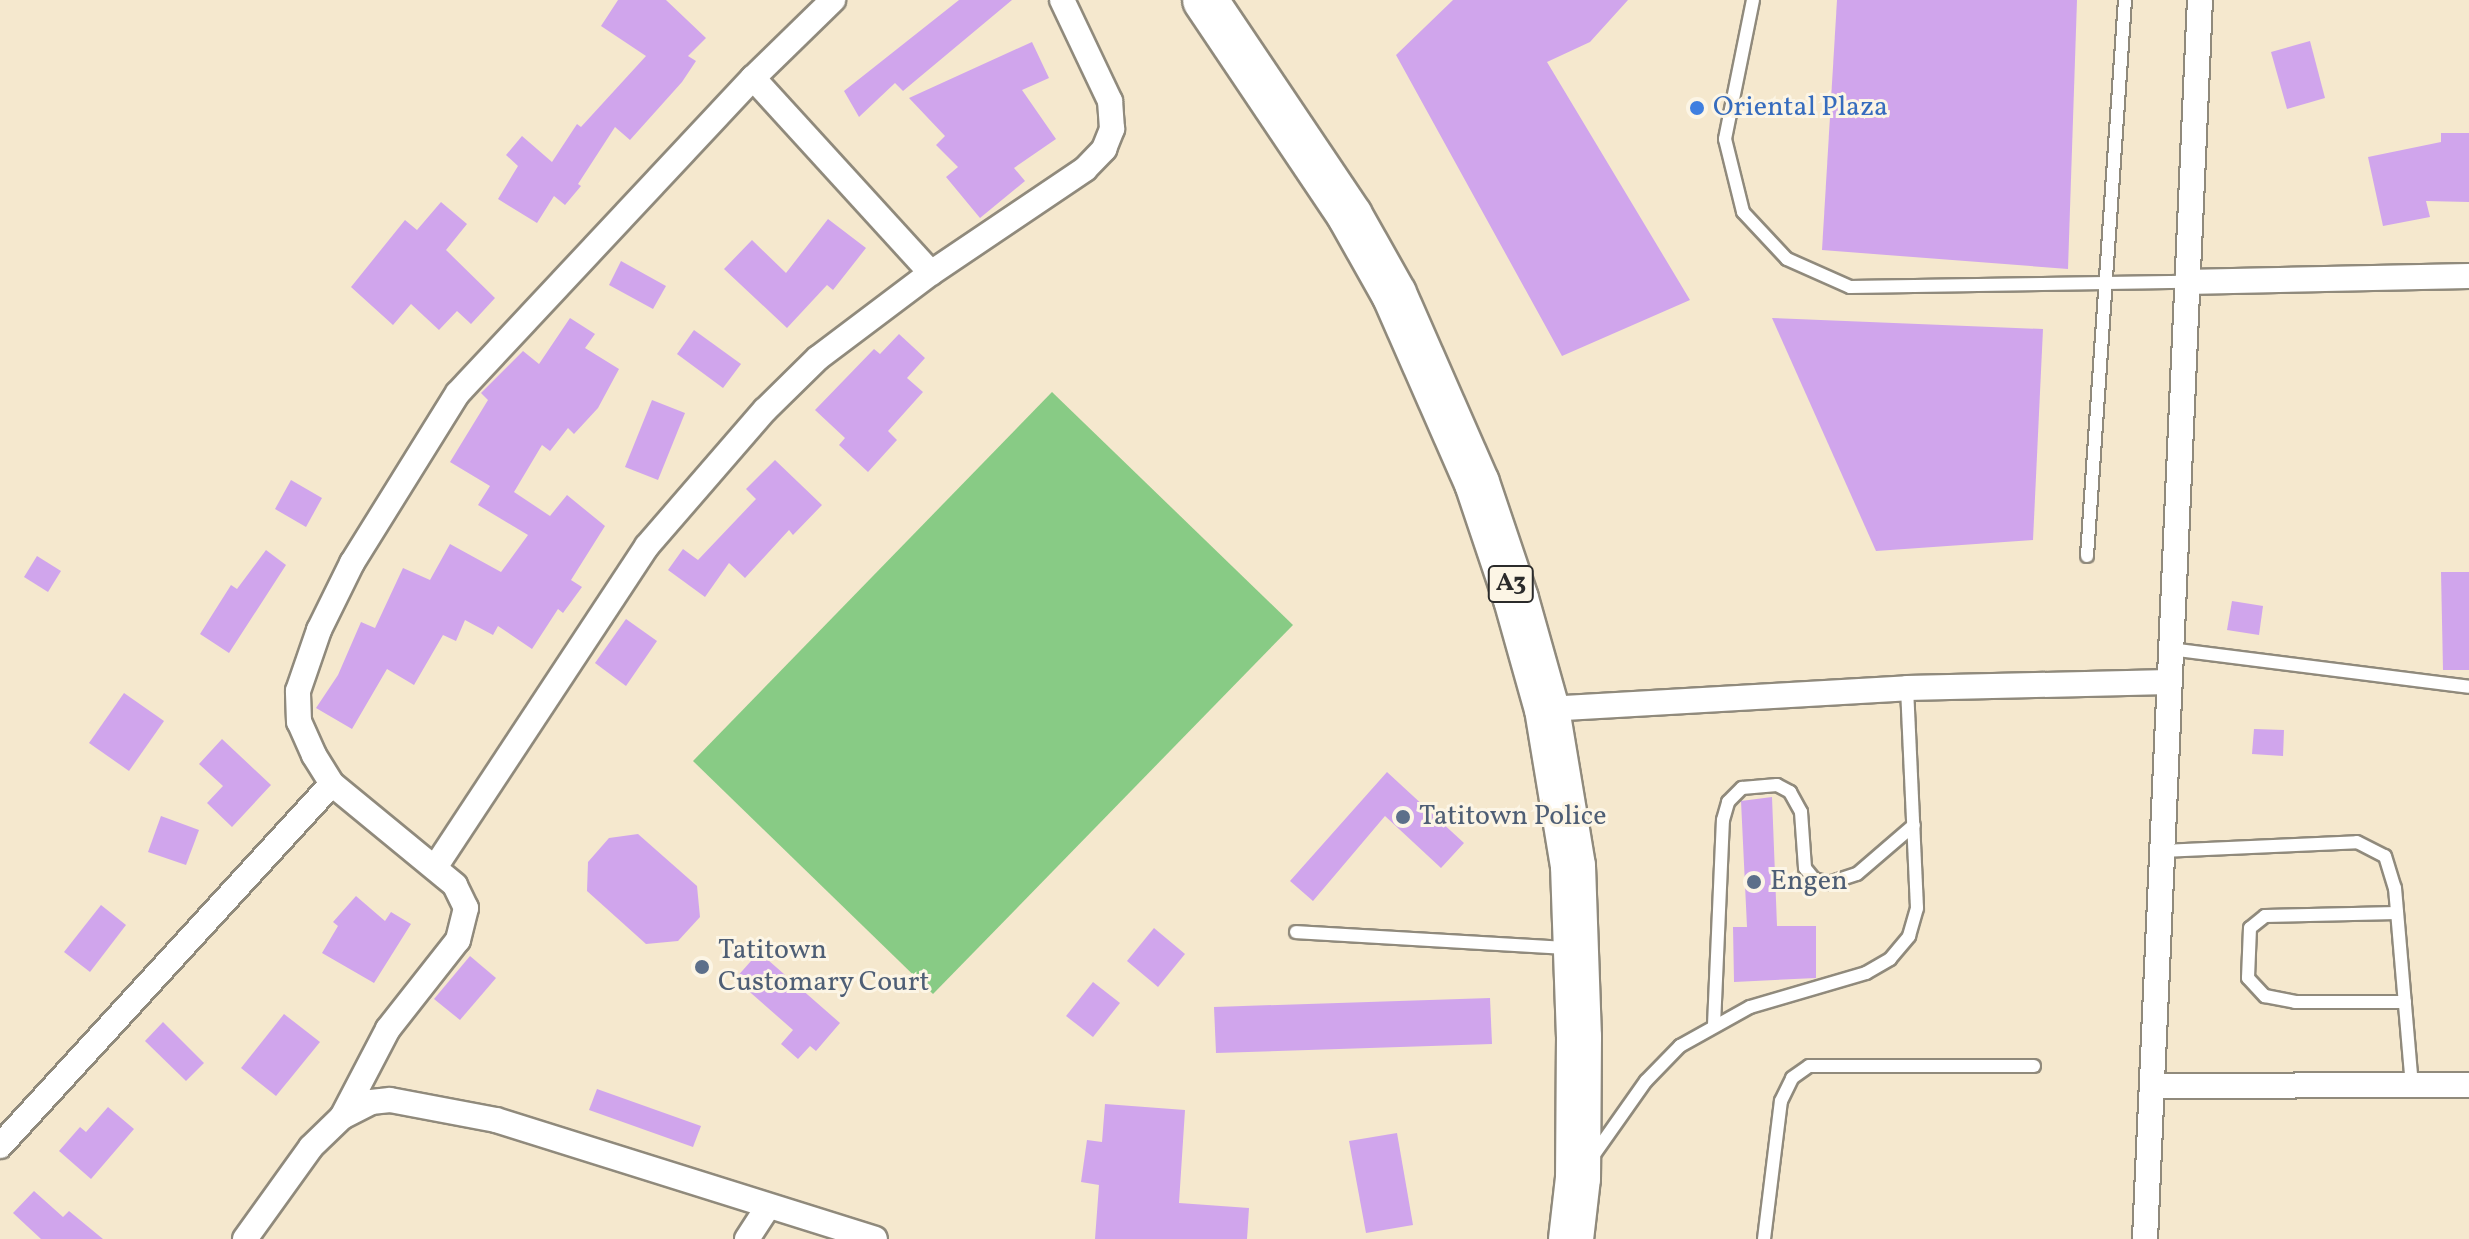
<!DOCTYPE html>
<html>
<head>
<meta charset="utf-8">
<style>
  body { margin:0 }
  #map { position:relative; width:2469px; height:1239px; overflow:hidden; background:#f5e8ce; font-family:Vollkorn,serif }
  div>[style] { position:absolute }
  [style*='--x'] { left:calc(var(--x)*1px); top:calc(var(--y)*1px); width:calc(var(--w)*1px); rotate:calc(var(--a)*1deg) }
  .green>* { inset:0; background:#88cb85 }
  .building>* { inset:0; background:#d0a5ec }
  .roads { filter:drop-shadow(2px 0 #908a7c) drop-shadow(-2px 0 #908a7c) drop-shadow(0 2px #908a7c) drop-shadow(0 -2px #908a7c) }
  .lane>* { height:12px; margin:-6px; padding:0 6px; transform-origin:6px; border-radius:6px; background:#fff }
  .street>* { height:24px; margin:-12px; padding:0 12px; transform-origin:12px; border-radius:12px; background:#fff }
  .highway>* { height:44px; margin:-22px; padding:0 22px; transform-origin:22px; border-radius:22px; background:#fff }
  .dots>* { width:22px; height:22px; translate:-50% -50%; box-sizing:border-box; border:4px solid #fcf5e5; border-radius:50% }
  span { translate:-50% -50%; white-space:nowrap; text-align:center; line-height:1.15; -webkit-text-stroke:6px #fcf5e5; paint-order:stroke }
  .shield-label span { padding:2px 6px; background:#fcf5e5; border:2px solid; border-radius:6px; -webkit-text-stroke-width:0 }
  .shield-label { font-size:26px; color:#2b2b2b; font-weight:700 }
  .shop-label { font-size:28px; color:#366cbe }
  .left { translate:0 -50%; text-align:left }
  .service-label { font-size:28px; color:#4e5e75 }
</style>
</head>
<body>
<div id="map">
  <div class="green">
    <div style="clip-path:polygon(1052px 392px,1293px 625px,933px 994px,693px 761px)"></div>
  </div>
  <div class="building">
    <div style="clip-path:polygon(618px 0,666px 0,706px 38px,688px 56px,696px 61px,682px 82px,630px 140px,615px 127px,578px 184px,581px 186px,565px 205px,554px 196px,537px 223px,498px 199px,518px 166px,506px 155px,522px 136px,552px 162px,577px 124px,581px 127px,646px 56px,601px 26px)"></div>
    <div style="clip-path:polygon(959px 0,1012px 0,903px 91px,895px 83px,859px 117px,844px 91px)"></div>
    <div style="clip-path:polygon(1453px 0,1628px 0,1590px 42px,1547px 62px,1690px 300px,1562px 356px,1396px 55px)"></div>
    <div style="clip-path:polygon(1837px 0,2077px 0,2068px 269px,1822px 250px)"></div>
    <div style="clip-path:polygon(2310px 41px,2325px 98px,2287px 109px,2271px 52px)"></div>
    <div style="clip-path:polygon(1032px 42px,1049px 78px,1022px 90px,1056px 139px,1014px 168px,1025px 181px,980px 218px,946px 177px,958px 167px,936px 145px,945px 136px,909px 98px)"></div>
    <div style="clip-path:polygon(2441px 133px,2469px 133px,2469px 202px,2426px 201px,2430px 217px,2383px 226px,2368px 157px,2441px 142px)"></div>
    <div style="clip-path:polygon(441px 202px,467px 224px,446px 250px,495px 298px,471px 324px,457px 311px,439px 330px,411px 304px,393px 325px,351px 287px,405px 220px,417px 230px)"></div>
    <div style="clip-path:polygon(828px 219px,866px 248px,833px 290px,827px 285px,787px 328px,724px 269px,752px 240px,786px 273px)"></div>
    <div style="clip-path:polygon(621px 261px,666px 286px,653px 309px,609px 285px)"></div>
    <div style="clip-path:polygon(570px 318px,595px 334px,585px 348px,619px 369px,598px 408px,574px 434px,568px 428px,550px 451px,542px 445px,514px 492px,550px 516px,567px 495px,605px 526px,571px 580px,582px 587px,563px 613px,558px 609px,532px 649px,498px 626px,493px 635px,465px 620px,456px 641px,443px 635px,414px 685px,387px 669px,352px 729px,316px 708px,338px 675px,361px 622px,375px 628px,403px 568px,430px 580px,450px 544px,501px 572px,528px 535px,478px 505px,490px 486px,450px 462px,488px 400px,481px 393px,523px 351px,539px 364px)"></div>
    <div style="clip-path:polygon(1772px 318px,2043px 329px,2033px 540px,1876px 551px)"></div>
    <div style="clip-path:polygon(694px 330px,741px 364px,723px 388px,677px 354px)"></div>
    <div style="clip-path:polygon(899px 334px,925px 358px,907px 378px,923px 392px,888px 431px,897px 440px,868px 472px,839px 445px,845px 438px,815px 410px,874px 349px,880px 354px)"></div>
    <div style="clip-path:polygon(652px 400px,685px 413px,658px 480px,625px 467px)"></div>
    <div style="clip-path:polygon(775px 460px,822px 505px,793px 535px,789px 530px,745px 578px,729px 563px,705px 597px,668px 570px,683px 549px,698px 560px,756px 499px,746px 489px)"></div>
    <div style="clip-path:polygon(291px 480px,322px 498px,306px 527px,275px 509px)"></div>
    <div style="clip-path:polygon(266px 550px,286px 565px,229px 653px,200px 634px,231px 585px,237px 589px)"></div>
    <div style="clip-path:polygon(37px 556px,61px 571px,48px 592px,24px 577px)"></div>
    <div style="clip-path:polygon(2441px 572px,2469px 572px,2469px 670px,2443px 670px)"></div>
    <div style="clip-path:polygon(2232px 601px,2263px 606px,2259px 635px,2227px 630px)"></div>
    <div style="clip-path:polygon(626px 619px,657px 641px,626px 686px,595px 663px)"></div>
    <div style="clip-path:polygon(124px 693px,164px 721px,129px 771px,89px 743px)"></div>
    <div style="clip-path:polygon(2254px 729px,2284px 730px,2283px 756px,2252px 754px)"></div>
    <div style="clip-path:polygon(222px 739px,271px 785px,232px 827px,207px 803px,223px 786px,199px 764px)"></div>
    <div style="clip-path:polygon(1387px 772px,1464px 843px,1441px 868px,1385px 816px,1313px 901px,1290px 881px)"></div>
    <div style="clip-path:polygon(1772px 797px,1777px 926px,1816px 926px,1816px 978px,1734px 982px,1733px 927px,1747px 927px,1741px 801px)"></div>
    <div style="clip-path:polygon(161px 816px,199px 830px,186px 865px,148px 852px)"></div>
    <div style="clip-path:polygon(638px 834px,697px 886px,700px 917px,678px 941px,646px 944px,587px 891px,588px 862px,609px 838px)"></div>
    <div style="clip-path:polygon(356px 896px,385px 921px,391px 912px,411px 924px,374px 983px,322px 953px,338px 926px,333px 922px)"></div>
    <div style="clip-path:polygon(101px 905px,126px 925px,90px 972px,64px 952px)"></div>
    <div style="clip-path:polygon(1154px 928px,1185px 954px,1158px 987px,1127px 961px)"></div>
    <div style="clip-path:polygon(759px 952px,840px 1023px,816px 1051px,810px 1046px,798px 1059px,781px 1044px,793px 1030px,735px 979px)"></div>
    <div style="clip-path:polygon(470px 956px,496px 978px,460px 1020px,434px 999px)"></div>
    <div style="clip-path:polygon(1093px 982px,1120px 1003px,1093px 1037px,1066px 1016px)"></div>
    <div style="clip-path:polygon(1490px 998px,1492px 1044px,1216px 1053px,1214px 1007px)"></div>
    <div style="clip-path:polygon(284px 1014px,320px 1042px,276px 1096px,241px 1068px)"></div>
    <div style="clip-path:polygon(163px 1022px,204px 1063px,186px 1081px,145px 1041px)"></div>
    <div style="clip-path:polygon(597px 1089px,701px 1126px,693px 1147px,589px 1110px)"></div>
    <div style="clip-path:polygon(1105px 1104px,1185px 1110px,1179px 1203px,1249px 1208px,1247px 1239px,1095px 1239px,1099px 1185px,1081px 1182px,1087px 1140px,1102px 1142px)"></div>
    <div style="clip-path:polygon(108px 1107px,134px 1129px,91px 1179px,59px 1151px,80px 1127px,86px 1132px)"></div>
    <div style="clip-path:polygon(1397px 1133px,1413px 1225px,1366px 1233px,1349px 1141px)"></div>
    <div style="clip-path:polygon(34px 1191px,63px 1217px,69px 1211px,103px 1239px,41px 1239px,13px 1213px)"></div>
  </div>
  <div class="roads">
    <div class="lane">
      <div style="--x:1753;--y:0;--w:142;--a:101.4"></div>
      <div style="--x:1725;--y:139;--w:75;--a:76.1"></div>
      <div style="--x:1743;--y:212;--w:64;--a:46.9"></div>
      <div style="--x:1787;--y:259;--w:69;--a:24"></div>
      <div style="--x:1850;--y:287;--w:336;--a:-0.9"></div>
      <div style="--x:2087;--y:556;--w:557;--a:-86.09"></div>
      <div style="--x:2170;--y:649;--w:301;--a:7.2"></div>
      <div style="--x:2162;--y:851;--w:195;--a:-2.6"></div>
      <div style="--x:2357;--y:842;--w:31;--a:27"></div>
      <div style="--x:2385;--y:856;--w:34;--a:73"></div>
      <div style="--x:2395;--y:888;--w:198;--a:85.1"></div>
      <div style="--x:2397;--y:913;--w:132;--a:178.7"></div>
      <div style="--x:2265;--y:916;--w:19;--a:141"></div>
      <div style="--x:2250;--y:928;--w:50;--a:92.3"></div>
      <div style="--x:2248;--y:978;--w:25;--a:47"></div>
      <div style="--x:2265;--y:996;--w:31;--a:11"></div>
      <div style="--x:2295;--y:1002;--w:110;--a:0"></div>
      <div style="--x:1296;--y:932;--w:273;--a:3.4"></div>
      <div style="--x:1714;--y:1025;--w:205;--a:-87.5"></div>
      <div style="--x:1723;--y:820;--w:19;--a:-74"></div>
      <div style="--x:1728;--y:802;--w:20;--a:-45"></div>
      <div style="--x:1742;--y:788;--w:35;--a:-5"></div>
      <div style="--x:1777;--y:785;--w:15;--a:28"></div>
      <div style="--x:1790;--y:792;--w:23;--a:61"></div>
      <div style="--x:1801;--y:812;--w:56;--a:85.9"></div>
      <div style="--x:1805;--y:868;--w:14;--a:51"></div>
      <div style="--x:1814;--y:879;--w:16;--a:15"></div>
      <div style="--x:1829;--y:883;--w:29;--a:-18"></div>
      <div style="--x:1857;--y:874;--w:75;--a:-40.7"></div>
      <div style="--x:1593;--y:1156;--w:92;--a:-54.8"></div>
      <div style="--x:1646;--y:1081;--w:49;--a:-45.8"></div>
      <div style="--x:1680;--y:1046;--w:80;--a:-29.1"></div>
      <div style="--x:1750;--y:1007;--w:121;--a:-16.3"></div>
      <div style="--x:1866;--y:973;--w:28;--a:-30"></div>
      <div style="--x:1890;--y:959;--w:30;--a:-50"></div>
      <div style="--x:1909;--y:936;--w:29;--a:-74"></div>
      <div style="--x:1917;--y:908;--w:220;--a:-92.6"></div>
      <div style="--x:1764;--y:1239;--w:139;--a:-83"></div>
      <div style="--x:1781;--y:1101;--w:25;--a:-64"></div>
      <div style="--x:1792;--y:1078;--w:21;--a:-35"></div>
      <div style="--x:1809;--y:1066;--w:225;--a:0"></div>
    </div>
    <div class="street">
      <div style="--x:753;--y:78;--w:264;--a:47.6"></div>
      <div style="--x:2186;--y:282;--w:283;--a:-1.2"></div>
      <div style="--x:1547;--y:709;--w:361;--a:-3.3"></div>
      <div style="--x:1907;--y:688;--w:262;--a:-1.3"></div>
      <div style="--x:436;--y:866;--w:383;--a:-56.6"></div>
      <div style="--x:647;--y:546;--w:180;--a:-49.1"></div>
      <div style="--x:765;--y:410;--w:74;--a:-44.5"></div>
      <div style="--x:818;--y:358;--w:141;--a:-37"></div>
      <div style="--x:931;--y:273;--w:186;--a:-34"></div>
      <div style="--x:1085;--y:169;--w:28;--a:-46"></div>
      <div style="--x:1104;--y:149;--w:22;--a:-68"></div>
      <div style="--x:1112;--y:129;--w:28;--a:-94"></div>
      <div style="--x:1110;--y:101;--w:112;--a:-115.4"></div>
      <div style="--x:2154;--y:1086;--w:315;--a:-0.2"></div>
      <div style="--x:342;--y:1117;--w:99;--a:-62.4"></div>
      <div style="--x:388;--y:1029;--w:113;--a:-51.8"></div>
      <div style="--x:458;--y:940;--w:33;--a:-76"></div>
      <div style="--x:466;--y:908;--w:25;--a:-116"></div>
      <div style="--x:455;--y:885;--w:159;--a:-140.6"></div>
      <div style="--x:332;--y:784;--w:34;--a:-122"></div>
      <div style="--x:314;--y:755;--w:36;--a:-114"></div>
      <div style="--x:299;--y:722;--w:31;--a:-92"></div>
      <div style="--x:298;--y:691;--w:65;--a:-71"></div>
      <div style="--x:319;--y:630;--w:75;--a:-63.8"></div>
      <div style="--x:352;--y:563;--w:200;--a:-58.1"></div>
      <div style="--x:458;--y:393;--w:432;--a:-46.9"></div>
      <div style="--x:753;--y:78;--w:112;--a:-44.3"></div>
      <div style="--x:0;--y:1146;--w:491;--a:-47.5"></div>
      <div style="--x:245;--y:1239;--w:113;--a:-54.3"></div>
      <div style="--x:311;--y:1147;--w:43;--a:-44.1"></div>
      <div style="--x:342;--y:1117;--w:33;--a:-27"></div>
      <div style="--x:371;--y:1102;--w:19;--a:-6"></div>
      <div style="--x:390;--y:1100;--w:108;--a:10.7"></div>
      <div style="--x:496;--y:1120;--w:397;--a:17.4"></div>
      <div style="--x:747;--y:1239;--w:38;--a:-57"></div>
      <div style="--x:2145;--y:1239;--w:1240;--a:-87.46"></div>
    </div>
    <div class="highway">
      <div style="--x:1205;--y:0;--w:260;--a:56.1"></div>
      <div style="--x:1350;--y:216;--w:90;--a:60.6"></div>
      <div style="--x:1394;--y:294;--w:206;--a:66.3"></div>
      <div style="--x:1477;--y:483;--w:122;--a:71.4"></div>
      <div style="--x:1516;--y:599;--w:114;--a:74.3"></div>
      <div style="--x:1547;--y:709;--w:159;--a:80.6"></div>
      <div style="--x:1573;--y:866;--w:171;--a:88"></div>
      <div style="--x:1579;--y:1037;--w:141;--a:90.4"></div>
      <div style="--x:1578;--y:1178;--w:61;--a:96.5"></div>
    </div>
  </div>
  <div class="dots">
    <div style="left:1697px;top:108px;background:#3f7fe0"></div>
    <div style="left:1403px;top:817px;background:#5c6f8a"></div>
    <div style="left:1754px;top:882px;background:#5c6f8a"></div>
    <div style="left:702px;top:967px;background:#5c6f8a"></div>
  </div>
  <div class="shield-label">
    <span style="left:1511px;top:584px">A3</span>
  </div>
  <div class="shop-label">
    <span class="left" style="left:1713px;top:108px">Oriental Plaza</span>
  </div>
  <div class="service-label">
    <span class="left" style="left:1419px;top:817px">Tatitown Police</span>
    <span class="left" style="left:1770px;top:882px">Engen</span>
    <span class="left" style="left:718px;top:967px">Tatitown<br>Customary Court</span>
  </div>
</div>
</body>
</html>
